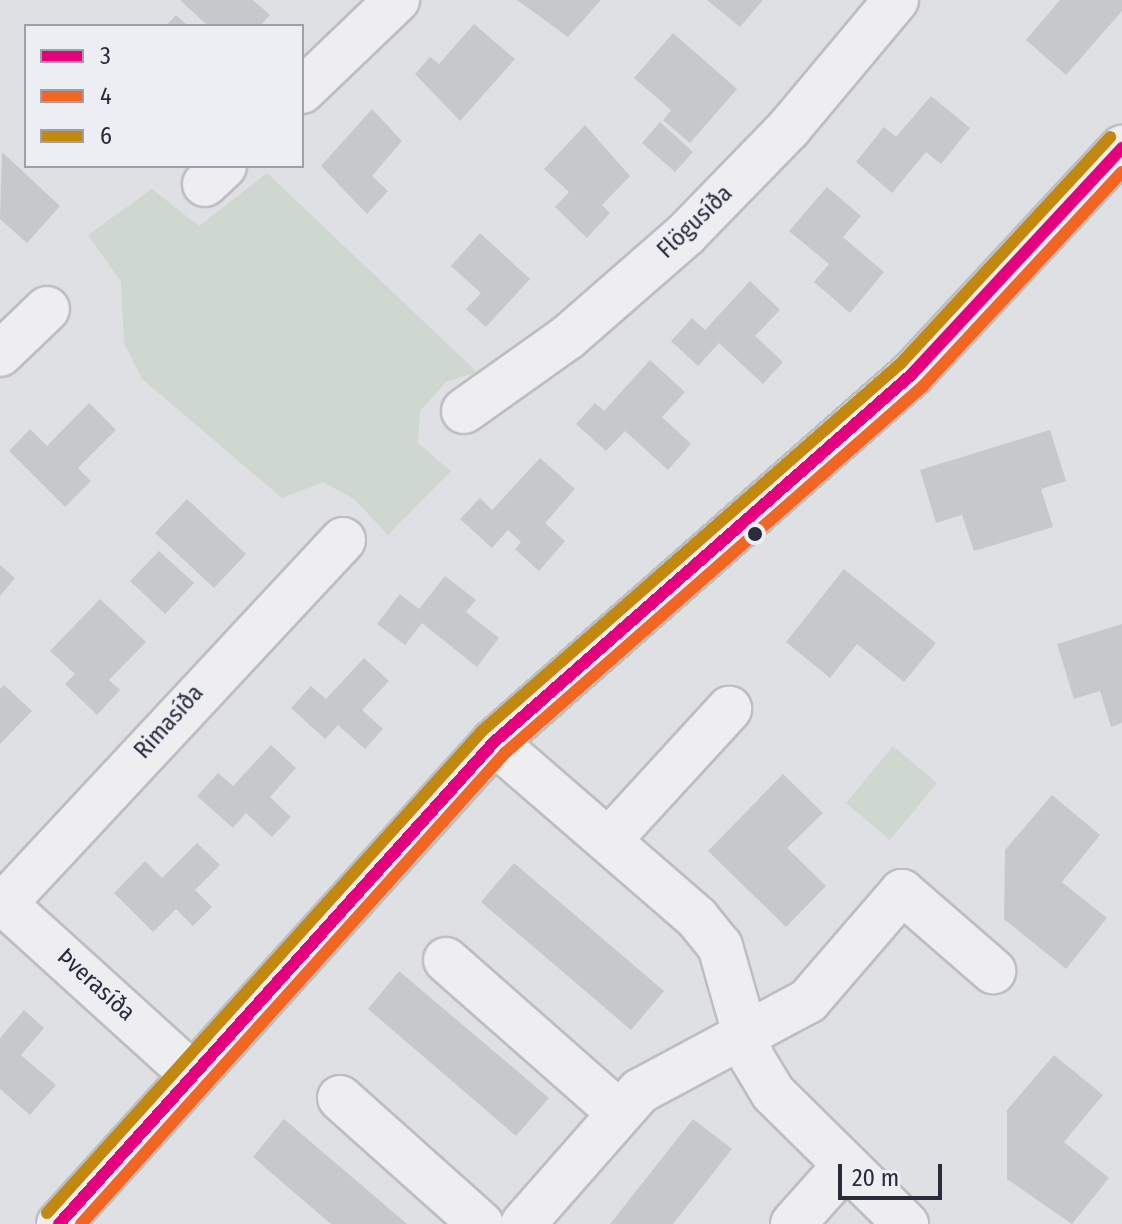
<!DOCTYPE html>
<html>
<head>
<meta charset="utf-8">
<style>
  body { margin:0 }
  #map { position:relative; width:1122px; height:1224px; overflow:hidden; background:#dfe0e4; font-family:"Fira Sans Condensed",sans-serif }
  div>[style] { position:absolute }
  [style*='--x'] { left:calc(var(--x)*1px); top:calc(var(--y)*1px); width:calc(var(--w)*1px); rotate:calc(var(--a)*1deg) }
  .green>* { inset:0; background:#ced7d0 }
  .building>* { inset:0; background:#c7c8cc }
  .roads { filter:drop-shadow(2px 0 #bdbec2) drop-shadow(-2px 0 #bdbec2) drop-shadow(0 2px #bdbec2) drop-shadow(0 -2px #bdbec2) }
  .minor>* { height:44px; margin:-22px; padding:0 22px; transform-origin:22px; border-radius:22px; background:#eeeef1 }
  .bus-1>* { height:12px; margin:-6px; padding:0 6px; transform-origin:6px; border-radius:6px; background:#e5007d }
  .bus-2>* { height:12px; margin:-6px; padding:0 6px; transform-origin:6px; border-radius:6px; background:#f26522 }
  .bus-3>* { height:12px; margin:-6px; padding:0 6px; transform-origin:6px; border-radius:6px; background:#c3880f }
  .dots>* { width:22px; height:22px; translate:-50% -50%; box-sizing:border-box; border:4px solid #eceef4; border-radius:50% }
  span { translate:-50% -50%; white-space:nowrap; text-align:center; line-height:1.15; -webkit-text-stroke:6px #eceef4; paint-order:stroke }
  .street-label { font-size:24px; color:#282c3b }
  .legend { position:absolute; left:24px; top:24px; width:280px; height:144px; box-sizing:border-box; background:#eceef4; border:2px solid #9ea0aa; margin:0; padding:10px 14px; list-style:none; font-size:24px; color:#282c3b }
  .legend li { display:flex; align-items:center; gap:16px; height:40px }
  .legend b { width:40px; border:2px solid #9ea0aa }
  .scale { position:absolute; left:838px; top:1164px; width:104px; height:36px; box-sizing:border-box; border:4px solid #282c3b; border-top:0; padding-left:10px; font-size:24px; line-height:28px; white-space:nowrap; color:#282c3b; -webkit-text-stroke:6px #eceef4; paint-order:stroke }
</style>
</head>
<body>
<div id="map">
  <div class="green">
    <div style="clip-path:polygon(267px 173px,477px 372px,446px 382px,420px 411px,418px 443px,451px 471px,388px 535px,354px 499px,323px 482px,282px 498px,142px 379px,124px 343px,121px 282px,88px 235px,152px 189px,199px 226px)"></div>
    <div style="clip-path:polygon(893px 746px,937px 783px,890px 840px,846px 803px)"></div>
  </div>
  <div class="building">
    <div style="clip-path:polygon(180px 0,253px 0,270px 15px,260px 26px,208px 26px)"></div>
    <div style="clip-path:polygon(517px 0,601px 0,568px 37px)"></div>
    <div style="clip-path:polygon(707px 0,763px 0,740px 27px)"></div>
    <div style="clip-path:polygon(1060px 0,1122px 0,1122px 11px,1066px 75px,1026px 40px)"></div>
    <div style="clip-path:polygon(176px 15px,188px 26px,166px 26px)"></div>
    <div style="clip-path:polygon(474px 24px,515px 59px,460px 121px,415px 74px,430px 57px,439px 64px)"></div>
    <div style="clip-path:polygon(673px 33px,737px 89px,690px 143px,663px 120px,671px 110px,634px 78px)"></div>
    <div style="clip-path:polygon(931px 96px,970px 128px,941px 164px,926px 152px,892px 193px,856px 162px,884px 127px,896px 137px)"></div>
    <div style="clip-path:polygon(372px 109px,402px 141px,372px 176px,388px 191px,367px 214px,321px 166px)"></div>
    <div style="clip-path:polygon(660px 122px,693px 152px,675px 172px,642px 143px)"></div>
    <div style="clip-path:polygon(585px 125px,630px 176px,602px 205px,610px 213px,587px 238px,555px 207px,569px 192px,544px 169px)"></div>
    <div style="clip-path:polygon(2px 152px,60px 206px,27px 243px,0 219px)"></div>
    <div style="clip-path:polygon(827px 187px,861px 216px,843px 237px,884px 272px,850px 313px,814px 282px,829px 264px,789px 231px)"></div>
    <div style="clip-path:polygon(480px 233px,530px 279px,486px 327px,466px 309px,481px 293px,451px 266px)"></div>
    <div style="clip-path:polygon(750px 281px,780px 310px,755px 336px,783px 362px,763px 384px,719px 343px,698px 366px,671px 341px,692px 318px,705px 330px)"></div>
    <div style="clip-path:polygon(650px 360px,685px 392px,662px 417px,691px 444px,668px 470px,625px 431px,606px 451px,576px 424px,595px 403px,604px 411px)"></div>
    <div style="clip-path:polygon(89px 403px,116px 430px,78px 468px,91px 481px,65px 507px,9px 451px,30px 429px,47px 446px)"></div>
    <div style="clip-path:polygon(1050px 430px,1066px 481px,1041px 489px,1053px 527px,974px 551px,962px 515px,936px 523px,920px 470px)"></div>
    <div style="clip-path:polygon(540px 458px,575px 489px,545px 523px,565px 541px,539px 571px,515px 549px,521px 542px,508px 530px,492px 548px,460px 519px,480px 498px,492px 510px)"></div>
    <div style="clip-path:polygon(187px 499px,246px 554px,214px 588px,155px 533px)"></div>
    <div style="clip-path:polygon(159px 551px,194px 583px,165px 614px,130px 581px)"></div>
    <div style="clip-path:polygon(0 565px,15px 578px,0 596px)"></div>
    <div style="clip-path:polygon(844px 569px,936px 643px,904px 682px,857px 644px,830px 678px,786px 642px)"></div>
    <div style="clip-path:polygon(445px 576px,476px 600px,466px 612px,499px 638px,477px 667px,422px 623px,405px 645px,377px 624px,400px 594px,419px 609px)"></div>
    <div style="clip-path:polygon(100px 599px,146px 642px,109px 680px,120px 690px,97px 715px,65px 684px,75px 674px,50px 651px)"></div>
    <div style="clip-path:polygon(1122px 624px,1122px 723px,1111px 727px,1100px 691px,1074px 699px,1057px 644px)"></div>
    <div style="clip-path:polygon(364px 658px,389px 681px,362px 710px,383px 729px,365px 749px,338px 725px,325px 739px,291px 708px,311px 686px,326px 699px)"></div>
    <div style="clip-path:polygon(4px 685px,32px 711px,0 744px,0 689px)"></div>
    <div style="clip-path:polygon(271px 745px,296px 768px,270px 797px,291px 817px,272px 837px,246px 813px,233px 828px,197px 796px,218px 773px,233px 786px)"></div>
    <div style="clip-path:polygon(783px 774px,823px 813px,787px 848px,826px 886px,786px 927px,708px 851px)"></div>
    <div style="clip-path:polygon(1052px 795px,1100px 835px,1062px 882px,1107px 918px,1066px 969px,1004px 919px,1005px 850px)"></div>
    <div style="clip-path:polygon(197px 843px,220px 865px,195px 890px,212px 907px,193px 926px,176px 909px,153px 932px,114px 893px,145px 861px,162px 878px)"></div>
    <div style="clip-path:polygon(514px 863px,664px 991px,631px 1030px,481px 902px)"></div>
    <div style="clip-path:polygon(399px 971px,549px 1098px,516px 1136px,368px 1009px)"></div>
    <div style="clip-path:polygon(24px 1010px,44px 1028px,21px 1055px,56px 1085px,30px 1115px,0 1089px,0 1038px)"></div>
    <div style="clip-path:polygon(1054px 1055px,1103px 1095px,1064px 1142px,1109px 1178px,1072px 1224px,1007px 1179px,1007px 1110px)"></div>
    <div style="clip-path:polygon(284px 1119px,359px 1183px,407px 1224px,331px 1224px,290px 1189px,253px 1157px)"></div>
    <div style="clip-path:polygon(693px 1119px,732px 1149px,673px 1224px,610px 1224px)"></div>
  </div>
  <div class="roads">
    <div class="minor">
      <div style="--x:302;--y:91;--w:132;--a:-43.8"></div>
      <div style="--x:205;--y:184;--w:26;--a:-43"></div>
      <div style="--x:0;--y:354;--w:65;--a:-43.8"></div>
      <div style="--x:464;--y:411;--w:128;--a:-35.4"></div>
      <div style="--x:568;--y:337;--w:157;--a:-41.1"></div>
      <div style="--x:686;--y:234;--w:148;--a:-45.8"></div>
      <div style="--x:789;--y:128;--w:167;--a:-50.1"></div>
      <div style="--x:494;--y:742;--w:269;--a:40.9"></div>
      <div style="--x:697;--y:918;--w:36;--a:51"></div>
      <div style="--x:720;--y:946;--w:116;--a:74.1"></div>
      <div style="--x:752;--y:1058;--w:41;--a:59"></div>
      <div style="--x:773;--y:1093;--w:187;--a:44.6"></div>
      <div style="--x:609;--y:840;--w:178;--a:-47.5"></div>
      <div style="--x:0;--y:900;--w:256;--a:42.2"></div>
      <div style="--x:0;--y:908;--w:503;--a:-47.01"></div>
      <div style="--x:446;--y:960;--w:228;--a:41.4"></div>
      <div style="--x:340;--y:1098;--w:189;--a:41.8"></div>
      <div style="--x:59;--y:1224;--w:649;--a:-47.93"></div>
      <div style="--x:494;--y:742;--w:557;--a:-41.36"></div>
      <div style="--x:912;--y:374;--w:309;--a:-47.1"></div>
      <div style="--x:523;--y:1224;--w:177;--a:-48.7"></div>
      <div style="--x:640;--y:1091;--w:191;--a:-28.2"></div>
      <div style="--x:808;--y:1001;--w:144;--a:-49.2"></div>
      <div style="--x:902;--y:892;--w:121;--a:41"></div>
      <div style="--x:793;--y:1224;--w:74;--a:-48.3"></div>
    </div>
  </div>
  <div class="bus-1">
    <div style="--x:59;--y:1224;--w:649;--a:-47.93"></div>
    <div style="--x:494;--y:742;--w:557;--a:-41.36"></div>
    <div style="--x:912;--y:374;--w:309;--a:-47.1"></div>
  </div>
  <div class="bus-2">
    <div style="--x:81;--y:1224;--w:634;--a:-48.01"></div>
    <div style="--x:505;--y:753;--w:556;--a:-41.28"></div>
    <div style="--x:923;--y:386;--w:292;--a:-47.1"></div>
  </div>
  <div class="bus-3">
    <div style="--x:47;--y:1213;--w:649;--a:-47.93"></div>
    <div style="--x:482;--y:731;--w:558;--a:-41.29"></div>
    <div style="--x:901;--y:363;--w:308;--a:-47.2"></div>
  </div>
  <div class="dots">
    <div style="left:755px;top:534px;background:#282c3b"></div>
  </div>
  <div class="street-label">
    <span style="left:695px;top:222px;rotate:-44deg">Flögusíða</span>
    <span style="left:169px;top:722px;rotate:-48deg">Rimasíða</span>
    <span style="left:96px;top:985px;rotate:42deg">Þverasíða</span>
  </div>
  <ul class="legend">
  <li><b style="height:10px;background:#e5007d"></b>3</li>
  <li><b style="height:10px;background:#f26522"></b>4</li>
  <li><b style="height:10px;background:#c3880f"></b>6</li>
  </ul>
  <div class="scale">20 m</div>
</div>
</body>
</html>
